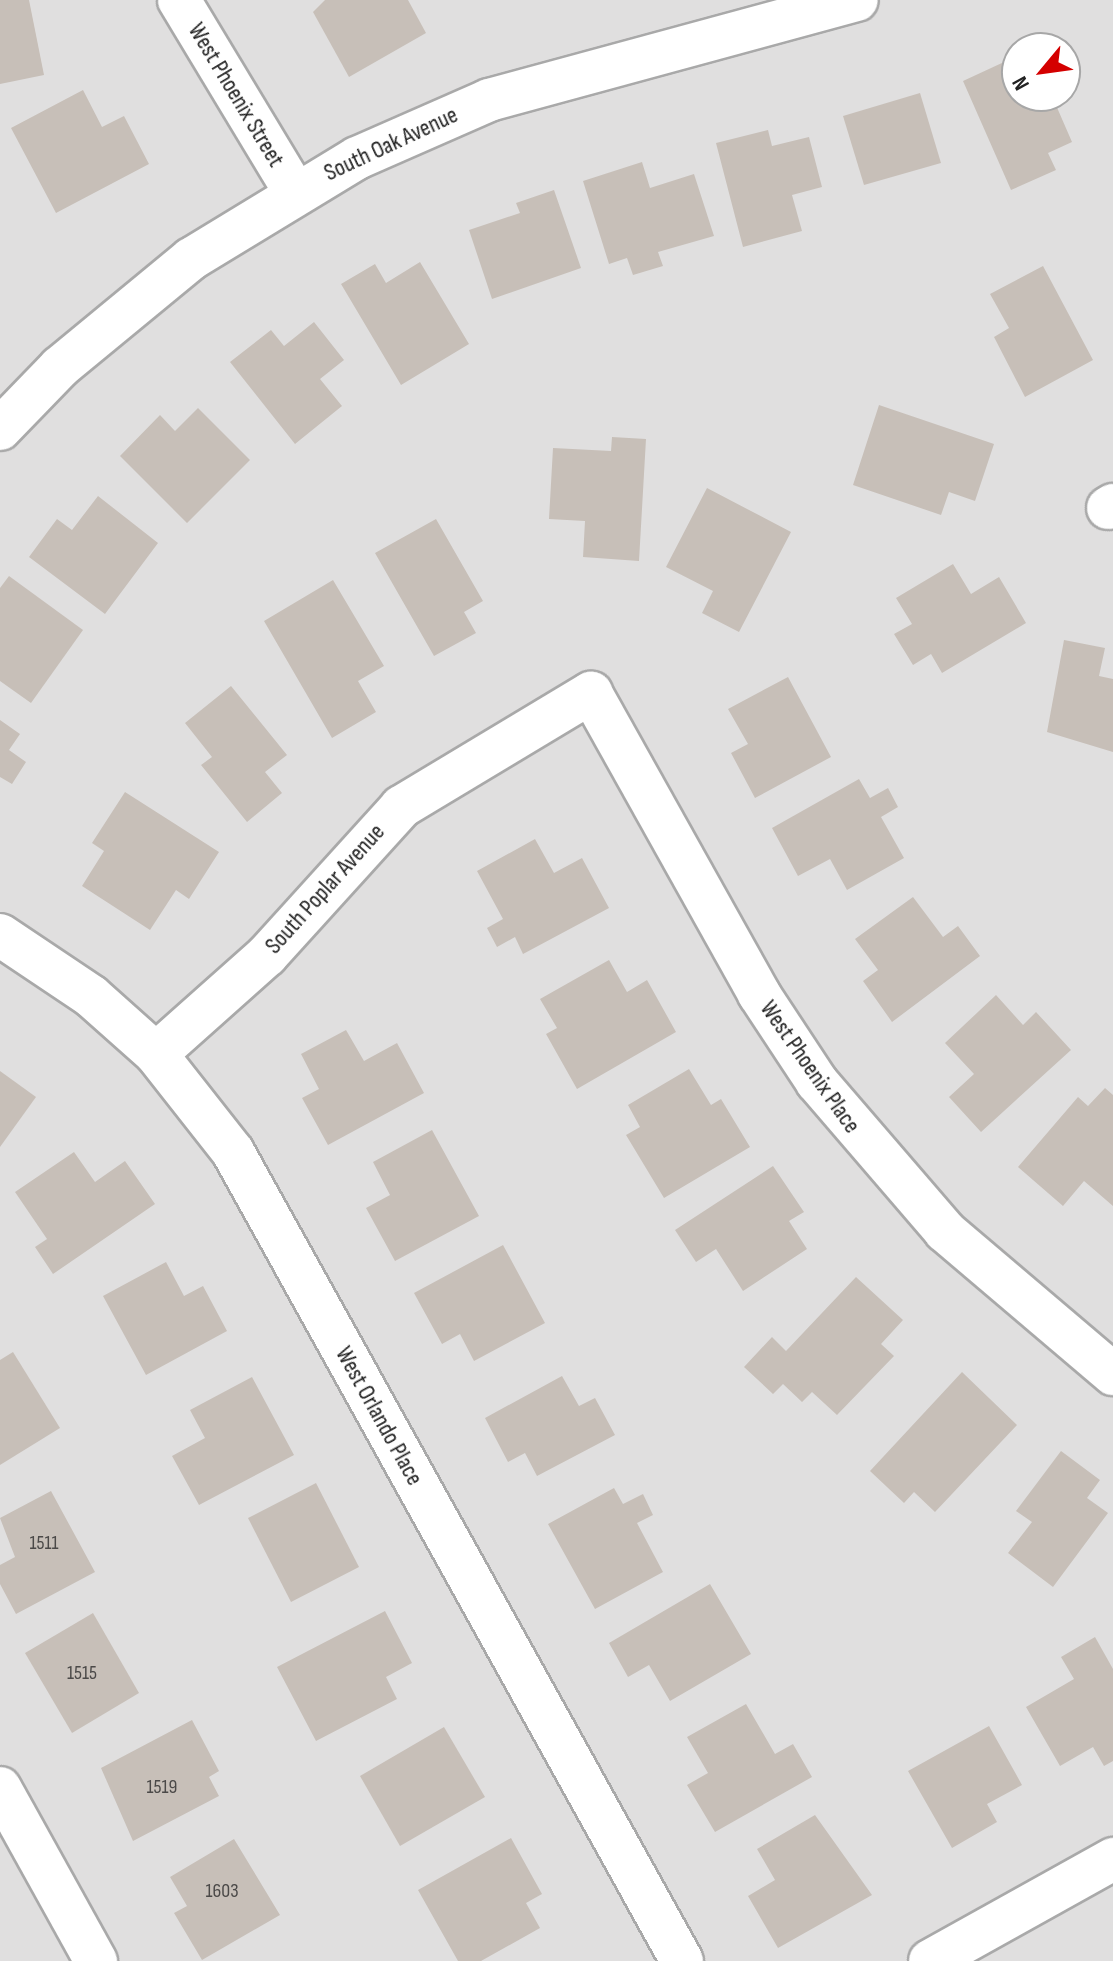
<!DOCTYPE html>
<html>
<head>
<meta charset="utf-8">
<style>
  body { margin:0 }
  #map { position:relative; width:1113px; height:1961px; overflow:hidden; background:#f2efe9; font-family:"Sofia Sans Condensed",sans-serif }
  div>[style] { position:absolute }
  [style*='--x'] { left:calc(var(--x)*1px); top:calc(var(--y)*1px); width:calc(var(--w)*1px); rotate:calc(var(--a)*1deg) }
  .residential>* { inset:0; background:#e0dfdf }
  .building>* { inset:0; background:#c7bfb8 }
  .roads { filter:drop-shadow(2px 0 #a9a9a9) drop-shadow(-2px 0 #a9a9a9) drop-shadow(0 2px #a9a9a9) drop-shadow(0 -2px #a9a9a9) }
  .street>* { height:42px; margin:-21px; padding:0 21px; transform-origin:21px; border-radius:21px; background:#fff }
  span { translate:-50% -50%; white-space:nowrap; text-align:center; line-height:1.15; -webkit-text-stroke:6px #fff; paint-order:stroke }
  .number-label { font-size:20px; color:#4b4948 }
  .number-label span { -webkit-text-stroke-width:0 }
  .street-label { font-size:24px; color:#222 }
  .north { position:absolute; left:1001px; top:32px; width:80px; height:80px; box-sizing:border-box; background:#fff; border:2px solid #a7a7a7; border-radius:50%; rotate:241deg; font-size:22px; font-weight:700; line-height:32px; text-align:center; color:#222 }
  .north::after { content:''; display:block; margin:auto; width:28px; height:36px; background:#d40000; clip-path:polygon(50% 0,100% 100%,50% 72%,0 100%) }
</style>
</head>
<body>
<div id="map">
  <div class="residential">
    <div style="clip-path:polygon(evenodd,0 0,1113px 0,1113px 1961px,0 1961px,0 0,1017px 48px,1065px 48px,1065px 96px,1017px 96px,1017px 48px)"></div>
  </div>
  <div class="building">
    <div style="clip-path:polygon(0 0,29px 0,44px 75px,0 84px)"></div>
    <div style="clip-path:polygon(325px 0,408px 0,426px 33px,349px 77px,313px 12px)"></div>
    <div style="clip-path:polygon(1017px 56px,1017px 96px,1052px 96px,1072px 142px,1048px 153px,1056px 170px,1011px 190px,963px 81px)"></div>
    <div style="clip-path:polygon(83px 90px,102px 127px,124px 116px,149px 164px,56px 213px,11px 128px)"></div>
    <div style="clip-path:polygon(920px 93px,941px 163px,864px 185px,843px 116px)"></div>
    <div style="clip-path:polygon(768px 130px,772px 146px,809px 137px,822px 187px,792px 195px,802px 231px,743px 247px,716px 143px)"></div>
    <div style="clip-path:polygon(642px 162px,650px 188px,694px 174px,714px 236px,658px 252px,663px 266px,633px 275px,627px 258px,609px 264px,583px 181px)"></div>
    <div style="clip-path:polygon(554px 190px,581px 268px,492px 299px,469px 230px,520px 213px,516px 203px)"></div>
    <div style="clip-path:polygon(420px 262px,469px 344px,401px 385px,341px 284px,375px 264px,386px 283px)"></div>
    <div style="clip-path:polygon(1043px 266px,1093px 360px,1025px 397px,994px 337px,1009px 328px,990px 294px)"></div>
    <div style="clip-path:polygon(314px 322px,344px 360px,320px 379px,342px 406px,295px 444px,230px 362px,271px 330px,284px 346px)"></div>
    <div style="clip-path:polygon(879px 405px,994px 444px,975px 501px,949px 492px,941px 515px,853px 485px)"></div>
    <div style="clip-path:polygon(198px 408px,250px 460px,187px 523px,120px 456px,160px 415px,175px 431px)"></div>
    <div style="clip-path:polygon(612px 437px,646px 439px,639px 561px,583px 557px,585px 521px,549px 519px,553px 448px,611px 451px)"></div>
    <div style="clip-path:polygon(707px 488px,791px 532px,739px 632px,702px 613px,713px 591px,666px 567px)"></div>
    <div style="clip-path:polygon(98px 496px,158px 543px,105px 614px,29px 557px,57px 519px,72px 530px)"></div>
    <div style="clip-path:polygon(436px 519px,483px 601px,464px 612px,476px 633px,434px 656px,375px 553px)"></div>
    <div style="clip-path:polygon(953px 564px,971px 594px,999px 577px,1026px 623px,942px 673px,931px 654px,913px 665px,894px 634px,912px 624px,896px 598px)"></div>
    <div style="clip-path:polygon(9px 576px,83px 630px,31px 703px,0 681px,0 588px)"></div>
    <div style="clip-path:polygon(333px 580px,384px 666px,358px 681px,376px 712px,332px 738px,264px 621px)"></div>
    <div style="clip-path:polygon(1064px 640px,1105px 648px,1099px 676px,1113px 679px,1113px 752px,1047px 732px)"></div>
    <div style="clip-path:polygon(788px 677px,831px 757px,755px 798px,731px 753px,748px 744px,728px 709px)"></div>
    <div style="clip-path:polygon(231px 686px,287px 755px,265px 772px,282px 793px,247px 822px,201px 765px,212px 757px,185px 723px)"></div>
    <div style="clip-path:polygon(0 720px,20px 734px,9px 750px,26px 762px,12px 784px,0 777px)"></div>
    <div style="clip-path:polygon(859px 779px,870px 798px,888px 788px,898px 807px,881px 817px,904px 858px,847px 890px,830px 859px,798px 876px,772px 828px)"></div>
    <div style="clip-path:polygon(125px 792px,219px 852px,189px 899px,176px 890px,150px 930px,82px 886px,104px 851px,92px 843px)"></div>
    <div style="clip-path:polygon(535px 839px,554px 873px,582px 858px,609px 908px,523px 954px,515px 937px,497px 947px,487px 928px,503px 919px,477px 871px)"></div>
    <div style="clip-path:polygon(913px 897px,943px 937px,958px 926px,980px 956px,892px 1022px,863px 981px,878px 970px,855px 939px)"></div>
    <div style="clip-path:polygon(609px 960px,627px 992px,647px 980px,676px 1032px,577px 1089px,546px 1034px,557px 1028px,540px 999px)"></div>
    <div style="clip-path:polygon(996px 995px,1023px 1025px,1036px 1012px,1071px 1050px,981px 1132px,949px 1097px,974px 1074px,945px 1043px)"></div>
    <div style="clip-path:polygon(346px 1030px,364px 1061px,397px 1043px,424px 1093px,328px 1145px,302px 1098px,319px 1089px,301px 1054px)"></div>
    <div style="clip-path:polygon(689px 1069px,711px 1105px,721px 1099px,750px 1147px,664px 1198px,626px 1135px,640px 1127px,628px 1105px)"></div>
    <div style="clip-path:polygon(0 1071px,36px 1097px,0 1147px)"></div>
    <div style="clip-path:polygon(1105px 1088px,1113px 1095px,1113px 1206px,1084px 1181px,1063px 1206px,1018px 1167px,1078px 1097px,1088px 1106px)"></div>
    <div style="clip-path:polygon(432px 1130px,479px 1216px,395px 1261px,366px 1208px,390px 1195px,373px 1162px)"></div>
    <div style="clip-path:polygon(74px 1152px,95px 1182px,125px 1161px,155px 1204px,53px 1274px,35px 1247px,47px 1239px,15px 1192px)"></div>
    <div style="clip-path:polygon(773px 1166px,804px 1212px,789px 1221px,807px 1249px,743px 1291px,716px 1249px,696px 1262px,675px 1230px)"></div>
    <div style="clip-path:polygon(503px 1245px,545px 1323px,474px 1361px,460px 1334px,442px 1344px,414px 1293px)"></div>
    <div style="clip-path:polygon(166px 1262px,184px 1296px,203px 1286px,227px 1331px,146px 1375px,103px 1296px)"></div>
    <div style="clip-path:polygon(856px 1277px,903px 1320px,881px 1344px,894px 1356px,837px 1415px,812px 1392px,802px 1402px,783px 1384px,773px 1394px,744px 1367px,772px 1337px,786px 1351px)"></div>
    <div style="clip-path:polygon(13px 1352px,60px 1428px,0 1465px,0 1360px)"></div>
    <div style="clip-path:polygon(962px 1372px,1017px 1425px,935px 1512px,914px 1492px,904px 1503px,870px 1471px)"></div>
    <div style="clip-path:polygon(562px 1376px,579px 1406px,595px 1398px,615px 1435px,537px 1476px,525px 1453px,508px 1462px,485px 1418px)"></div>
    <div style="clip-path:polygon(252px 1377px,294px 1455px,199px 1505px,172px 1456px,205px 1438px,190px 1410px)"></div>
    <div style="clip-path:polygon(1061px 1451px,1100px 1480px,1087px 1498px,1108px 1513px,1053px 1587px,1008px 1553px,1032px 1522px,1016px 1511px)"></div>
    <div style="clip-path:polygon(316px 1483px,359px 1567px,291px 1602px,248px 1518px)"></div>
    <div style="clip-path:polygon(614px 1488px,623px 1504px,643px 1494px,653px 1515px,637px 1523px,663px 1572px,595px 1609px,548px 1524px)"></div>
    <div style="clip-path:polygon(51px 1491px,95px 1572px,16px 1614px,0 1584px,0 1565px,15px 1557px,0 1518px)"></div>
    <div style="clip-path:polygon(710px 1584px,751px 1654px,670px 1701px,649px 1665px,628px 1677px,609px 1643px)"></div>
    <div style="clip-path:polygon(385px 1611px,412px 1663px,386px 1677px,397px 1699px,316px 1741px,277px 1667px)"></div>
    <div style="clip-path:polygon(93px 1613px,139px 1693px,72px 1733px,25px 1653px)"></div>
    <div style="clip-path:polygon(1095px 1637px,1113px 1669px,1113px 1761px,1104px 1766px,1093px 1747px,1060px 1766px,1026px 1707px,1074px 1679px,1061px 1657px)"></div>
    <div style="clip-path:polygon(746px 1704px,775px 1754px,793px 1744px,812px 1777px,715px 1832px,687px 1785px,708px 1773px,687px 1737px)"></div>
    <div style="clip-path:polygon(192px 1720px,219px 1771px,209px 1777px,219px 1796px,133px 1841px,101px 1768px)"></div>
    <div style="clip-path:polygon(989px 1726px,1022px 1785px,987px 1804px,997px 1822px,952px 1848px,908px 1771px)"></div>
    <div style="clip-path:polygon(444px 1727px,485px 1797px,400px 1846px,360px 1776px)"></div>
    <div style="clip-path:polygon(815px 1815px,872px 1895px,778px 1948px,748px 1896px,775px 1880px,757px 1849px)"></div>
    <div style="clip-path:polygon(511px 1838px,542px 1894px,526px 1903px,540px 1928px,481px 1961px,458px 1961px,418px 1890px)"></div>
    <div style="clip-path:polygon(234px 1839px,280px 1915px,202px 1960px,174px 1913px,187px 1906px,170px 1877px)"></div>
  </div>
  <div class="roads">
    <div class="street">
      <div style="--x:179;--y:0;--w:223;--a:58.9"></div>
      <div style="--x:0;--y:429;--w:86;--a:-45.9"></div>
      <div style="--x:60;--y:367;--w:170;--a:-39.5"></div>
      <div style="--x:191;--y:259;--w:194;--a:-31.3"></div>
      <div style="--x:357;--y:158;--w:144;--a:-23.7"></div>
      <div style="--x:489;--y:100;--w:381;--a:-15.2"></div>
      <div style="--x:1108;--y:508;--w:6;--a:-31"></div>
      <div style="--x:0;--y:935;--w:110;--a:33.8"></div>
      <div style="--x:91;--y:996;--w:87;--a:41.7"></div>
      <div style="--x:156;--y:1054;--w:125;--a:51.8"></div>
      <div style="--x:233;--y:1152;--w:925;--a:60.97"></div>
      <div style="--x:156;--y:1054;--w:149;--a:-41.7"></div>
      <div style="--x:267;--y:955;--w:200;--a:-47.8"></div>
      <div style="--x:401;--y:807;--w:222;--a:-31"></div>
      <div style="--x:591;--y:693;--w:345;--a:60.8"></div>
      <div style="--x:759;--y:994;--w:105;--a:56.6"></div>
      <div style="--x:817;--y:1082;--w:196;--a:49.3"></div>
      <div style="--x:945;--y:1231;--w:221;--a:40.4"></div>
      <div style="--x:0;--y:1788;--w:198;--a:61"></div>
      <div style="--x:930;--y:1961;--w:210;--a:-29.1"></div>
    </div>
  </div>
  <div class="number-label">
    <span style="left:44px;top:1543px">1511</span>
    <span style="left:82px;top:1673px">1515</span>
    <span style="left:162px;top:1787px">1519</span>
    <span style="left:222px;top:1891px">1603</span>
  </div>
  <div class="street-label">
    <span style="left:236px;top:95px;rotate:59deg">West Phoenix Street</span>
    <span style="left:391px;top:144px;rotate:-25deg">South Oak Avenue</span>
    <span style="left:325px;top:889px;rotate:-48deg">South Poplar Avenue</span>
    <span style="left:810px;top:1067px;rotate:55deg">West Phoenix Place</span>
    <span style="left:379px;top:1416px;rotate:61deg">West Orlando Place</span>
  </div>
  <div class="north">N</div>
</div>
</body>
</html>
